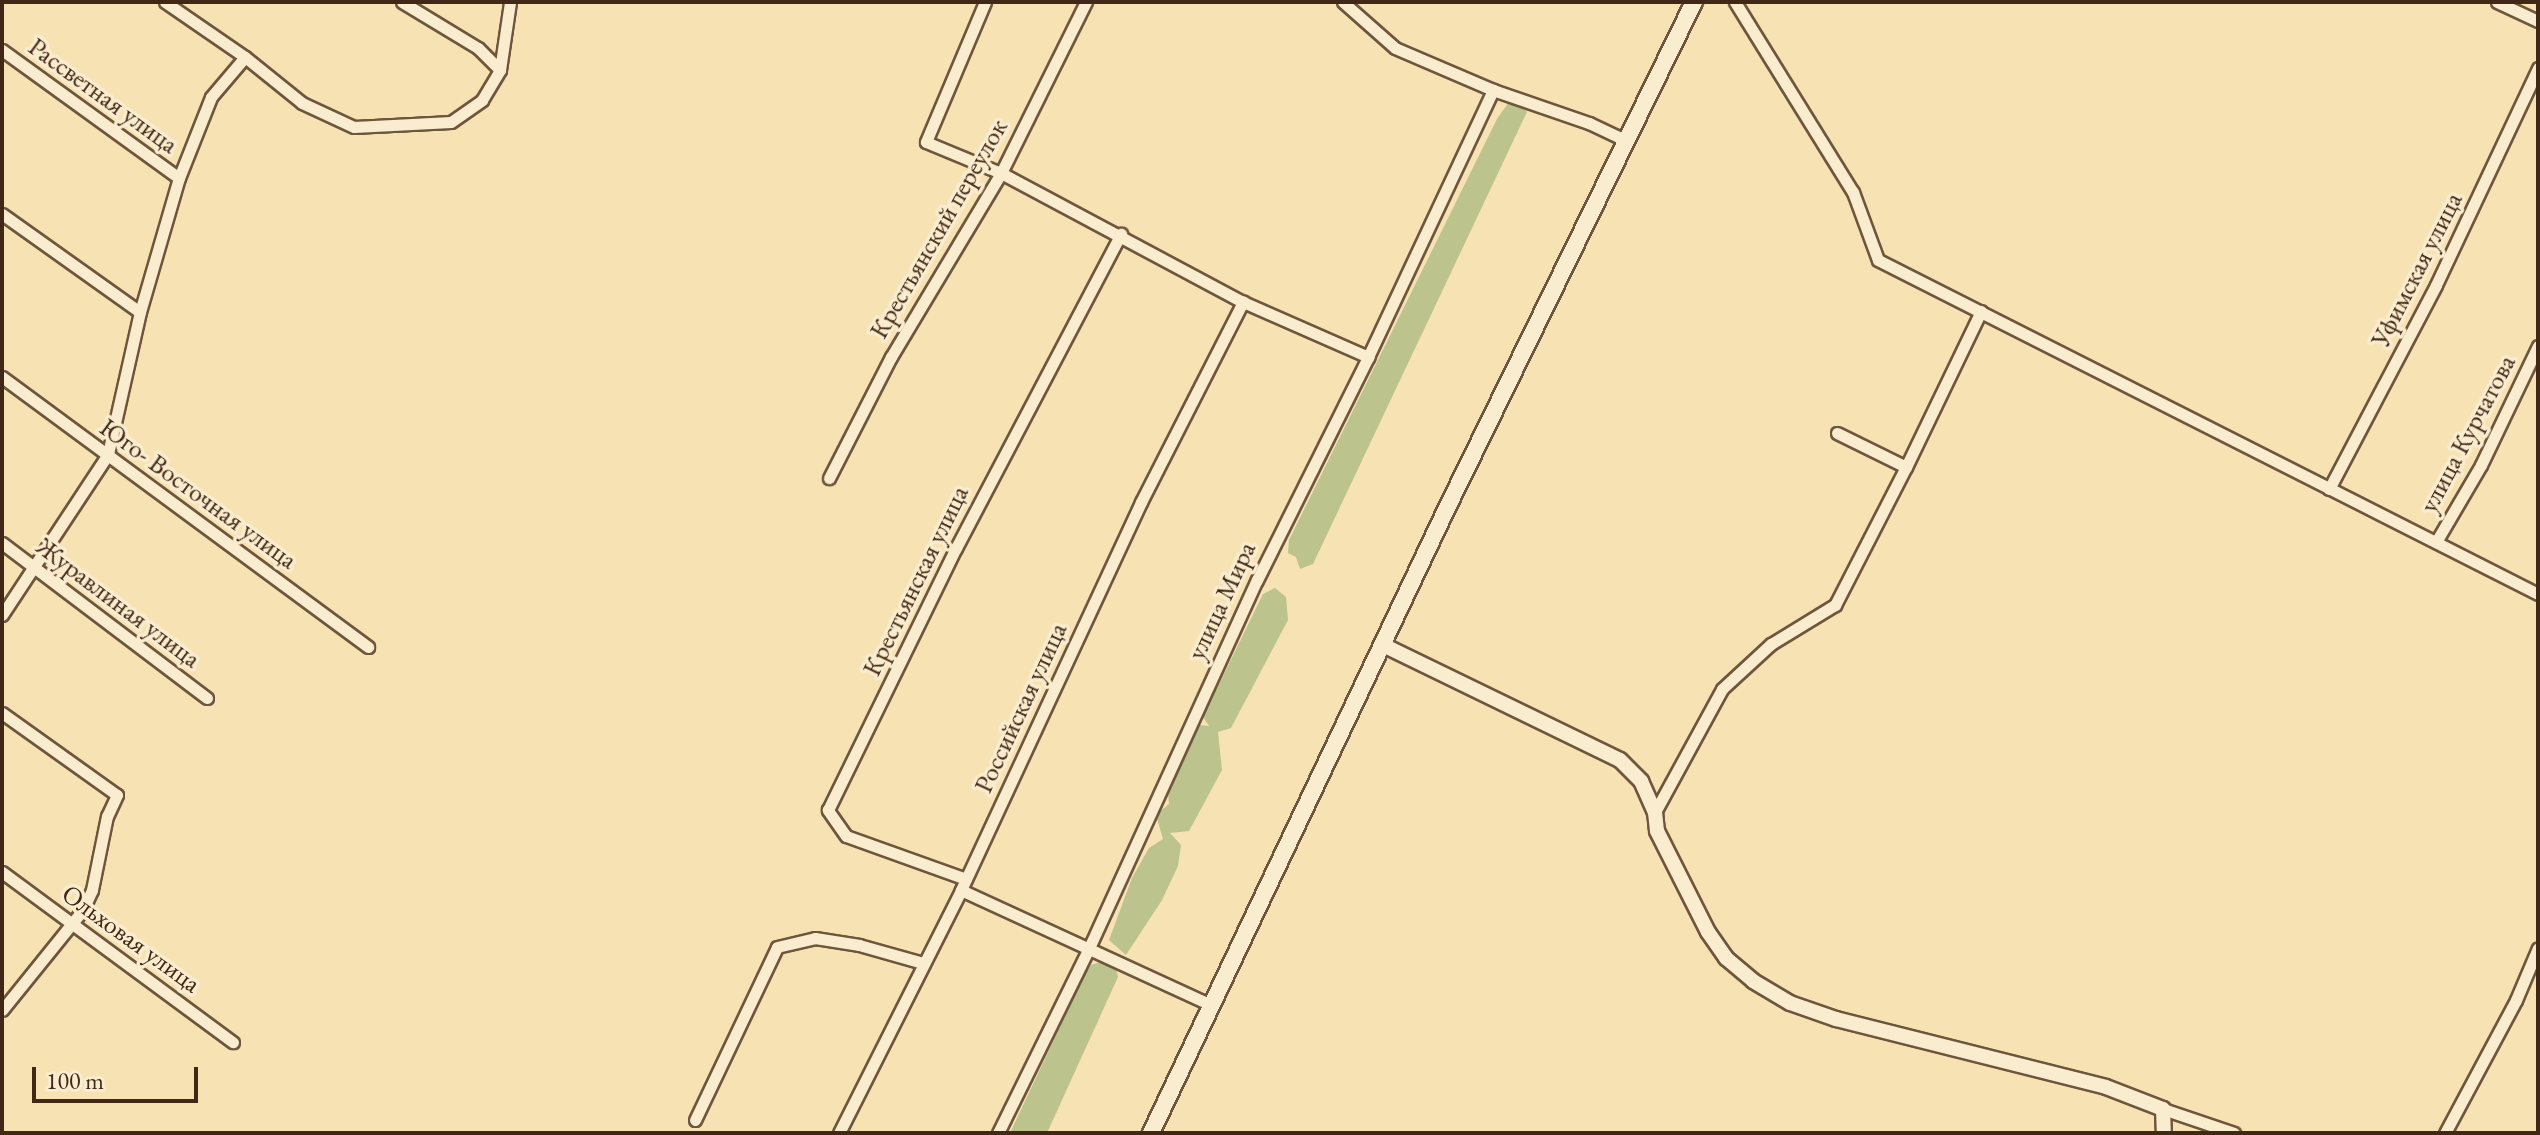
<!DOCTYPE html>
<html>
<head>
<meta charset="utf-8">
<style>
  body { margin:0 }
  #map { position:relative; width:2540px; height:1135px; overflow:hidden; background:#f7e2b3; font-family:"EB Garamond",serif }
  div>[style] { position:absolute }
  [style*='--x'] { left:calc(var(--x)*1px); top:calc(var(--y)*1px); width:calc(var(--w)*1px); rotate:calc(var(--a)*1deg) }
  .green>* { inset:0; background:#bcc38c }
  .roads { filter:drop-shadow(2px 0 #6e563c) drop-shadow(-2px 0 #6e563c) drop-shadow(0 2px #6e563c) drop-shadow(0 -2px #6e563c) }
  .minor>* { height:11px; margin:-5.5px; padding:0 5.5px; transform-origin:5.5px; border-radius:5.5px; background:#faecce }
  .tertiary>* { height:14px; margin:-7px; padding:0 7px; transform-origin:7px; border-radius:7px; background:#faecce }
  .secondary>* { height:16px; margin:-8px; padding:0 8px; transform-origin:8px; border-radius:8px; background:#faecce }
  span { translate:-50% -50%; white-space:nowrap; text-align:center; line-height:1.15; -webkit-text-stroke:7px #faecce; paint-order:stroke }
  .street-label { font-size:26px; color:#412715 }
  .frame { position:absolute; inset:0; border:4px solid #412715; pointer-events:none }
  .scale { position:absolute; left:32px; top:1067px; width:166px; height:36px; box-sizing:border-box; border:4px solid #412715; border-top:0; padding-left:10px; font-size:24px; line-height:28px; white-space:nowrap; color:#412715; -webkit-text-stroke:6px #faecce; paint-order:stroke }
</style>
</head>
<body>
<div id="map">
  <div class="green">
    <div style="clip-path:polygon(1509px 102px,1522px 104px,1527px 112px,1313px 564px,1300px 569px,1296px 557px,1288px 553px,1289px 540px,1497px 119px)"></div>
    <div style="clip-path:polygon(1275px 588px,1286px 597px,1288px 620px,1231px 728px,1218px 732px,1222px 770px,1189px 831px,1170px 833px,1181px 845px,1178px 866px,1162px 900px,1126px 955px,1109px 940px,1132px 878px,1149px 848px,1163px 839px,1156px 815px,1169px 804px,1168px 793px,1200px 725px,1209px 726px,1203px 717px,1263px 594px)"></div>
    <div style="clip-path:polygon(1104px 961px,1116px 968px,1118px 977px,1047px 1133px,1010px 1133px,1083px 978px,1091px 965px)"></div>
  </div>
  <div class="roads">
    <div class="minor">
      <div style="--x:165;--y:2;--w:97;--a:34.5"></div>
      <div style="--x:245;--y:57;--w:73;--a:38.9"></div>
      <div style="--x:302;--y:103;--w:57;--a:24.8"></div>
      <div style="--x:354;--y:127;--w:97;--a:-3"></div>
      <div style="--x:451;--y:122;--w:38;--a:-35"></div>
      <div style="--x:482;--y:100;--w:35;--a:-59"></div>
      <div style="--x:500;--y:70;--w:69;--a:-81.6"></div>
      <div style="--x:402;--y:2;--w:89;--a:31.2"></div>
      <div style="--x:478;--y:48;--w:31;--a:45"></div>
      <div style="--x:985;--y:2;--w:152;--a:112.9"></div>
      <div style="--x:926;--y:142;--w:81;--a:22.5"></div>
      <div style="--x:1001;--y:173;--w:274;--a:28.1"></div>
      <div style="--x:1243;--y:302;--w:137;--a:23.7"></div>
      <div style="--x:1343;--y:2;--w:69;--a:41.5"></div>
      <div style="--x:1395;--y:48;--w:107;--a:23.2"></div>
      <div style="--x:1493;--y:90;--w:102;--a:19"></div>
      <div style="--x:1589;--y:123;--w:42;--a:25.3"></div>
      <div style="--x:1735;--y:2;--w:224;--a:58.2"></div>
      <div style="--x:1853;--y:192;--w:72;--a:69.8"></div>
      <div style="--x:1878;--y:260;--w:740;--a:26.84"></div>
      <div style="--x:2497;--y:2;--w:45;--a:24.9"></div>
      <div style="--x:2;--y:50;--w:218;--a:35.9"></div>
      <div style="--x:2;--y:214;--w:169;--a:35.4"></div>
      <div style="--x:2;--y:377;--w:455;--a:36.4"></div>
      <div style="--x:1837;--y:433;--w:77;--a:26.2"></div>
      <div style="--x:1906;--y:467;--w:173;--a:-64.3"></div>
      <div style="--x:829;--y:478;--w:136;--a:-62.9"></div>
      <div style="--x:891;--y:357;--w:214;--a:-59.1"></div>
      <div style="--x:1001;--y:173;--w:191;--a:-63.6"></div>
      <div style="--x:2329;--y:489;--w:230;--a:-62.3"></div>
      <div style="--x:2436;--y:285;--w:240;--a:-64.8"></div>
      <div style="--x:2436;--y:542;--w:89;--a:-59.7"></div>
      <div style="--x:2481;--y:465;--w:132;--a:-64.4"></div>
      <div style="--x:2;--y:543;--w:257;--a:37.1"></div>
      <div style="--x:2;--y:615;--w:193;--a:-56.6"></div>
      <div style="--x:108;--y:454;--w:146;--a:-77.3"></div>
      <div style="--x:140;--y:312;--w:140;--a:-73.8"></div>
      <div style="--x:179;--y:178;--w:87;--a:-68.4"></div>
      <div style="--x:211;--y:97;--w:52;--a:-49.6"></div>
      <div style="--x:2;--y:713;--w:141;--a:35.5"></div>
      <div style="--x:117;--y:795;--w:23;--a:115"></div>
      <div style="--x:107;--y:816;--w:76;--a:101.5"></div>
      <div style="--x:92;--y:890;--w:23;--a:115"></div>
      <div style="--x:82;--y:911;--w:127;--a:128.9"></div>
      <div style="--x:1655;--y:812;--w:140;--a:-61.4"></div>
      <div style="--x:1722;--y:689;--w:67;--a:-42.6"></div>
      <div style="--x:1771;--y:644;--w:75;--a:-31.4"></div>
      <div style="--x:1835;--y:605;--w:155;--a:-62.8"></div>
      <div style="--x:2;--y:872;--w:287;--a:36.4"></div>
      <div style="--x:966;--y:879;--w:127;--a:-160.3"></div>
      <div style="--x:846;--y:836;--w:32;--a:-125"></div>
      <div style="--x:828;--y:810;--w:292;--a:-64"></div>
      <div style="--x:956;--y:548;--w:355;--a:-62.3"></div>
      <div style="--x:961;--y:890;--w:277;--a:24.7"></div>
      <div style="--x:2163;--y:1109;--w:75;--a:18.7"></div>
      <div style="--x:695;--y:1120;--w:191;--a:-64.6"></div>
      <div style="--x:777;--y:947;--w:39;--a:-13"></div>
      <div style="--x:815;--y:938;--w:45;--a:9"></div>
      <div style="--x:859;--y:945;--w:66;--a:15.7"></div>
      <div style="--x:839;--y:1133;--w:272;--a:-63.3"></div>
      <div style="--x:961;--y:890;--w:428;--a:-65.1"></div>
      <div style="--x:1141;--y:502;--w:225;--a:-63"></div>
      <div style="--x:998;--y:1133;--w:206;--a:-63.8"></div>
      <div style="--x:1089;--y:948;--w:405;--a:-65.5"></div>
      <div style="--x:1257;--y:580;--w:249;--a:-63.5"></div>
      <div style="--x:1368;--y:357;--w:295;--a:-64.9"></div>
      <div style="--x:2445;--y:1133;--w:151;--a:-61.9"></div>
      <div style="--x:2516;--y:1000;--w:56;--a:-67.1"></div>
    </div>
    <div class="tertiary">
      <div style="--x:1383;--y:645;--w:263;--a:25.9"></div>
      <div style="--x:1620;--y:760;--w:30;--a:45"></div>
      <div style="--x:1641;--y:781;--w:34;--a:66"></div>
      <div style="--x:1655;--y:812;--w:19;--a:84"></div>
      <div style="--x:1657;--y:831;--w:113;--a:63.2"></div>
      <div style="--x:1708;--y:932;--w:32;--a:55"></div>
      <div style="--x:1726;--y:958;--w:35;--a:40"></div>
      <div style="--x:1753;--y:981;--w:43;--a:30.7"></div>
      <div style="--x:1790;--y:1003;--w:49;--a:19.2"></div>
      <div style="--x:1836;--y:1019;--w:278;--a:14.1"></div>
      <div style="--x:2106;--y:1087;--w:61;--a:21.1"></div>
      <div style="--x:2163;--y:1109;--w:24;--a:88"></div>
    </div>
    <div class="secondary">
      <div style="--x:1151;--y:1133;--w:689;--a:-64.66"></div>
      <div style="--x:1446;--y:510;--w:565;--a:-63.98"></div>
    </div>
  </div>
  <div class="street-label">
    <span style="left:103px;top:96px;rotate:36deg">Рассветная улица</span>
    <span style="left:939px;top:229px;rotate:-60deg">Крестьянский переулок</span>
    <span style="left:2417px;top:270px;rotate:-63deg">Уфимская улица</span>
    <span style="left:2468px;top:434px;rotate:-62deg">улица Курчатова</span>
    <span style="left:198px;top:494px;rotate:36deg">Юго- Восточная улица</span>
    <span style="left:916px;top:581px;rotate:-64deg">Крестьянская улица</span>
    <span style="left:1222px;top:601px;rotate:-65deg">улица Мира</span>
    <span style="left:118px;top:603px;rotate:37deg">Журавлиная улица</span>
    <span style="left:1021px;top:708px;rotate:-65deg">Российская улица</span>
    <span style="left:131px;top:939px;rotate:36deg">Ольховая улица</span>
  </div>
  <div class="frame"></div>
  <div class="scale">100 m</div>
</div>
</body>
</html>
